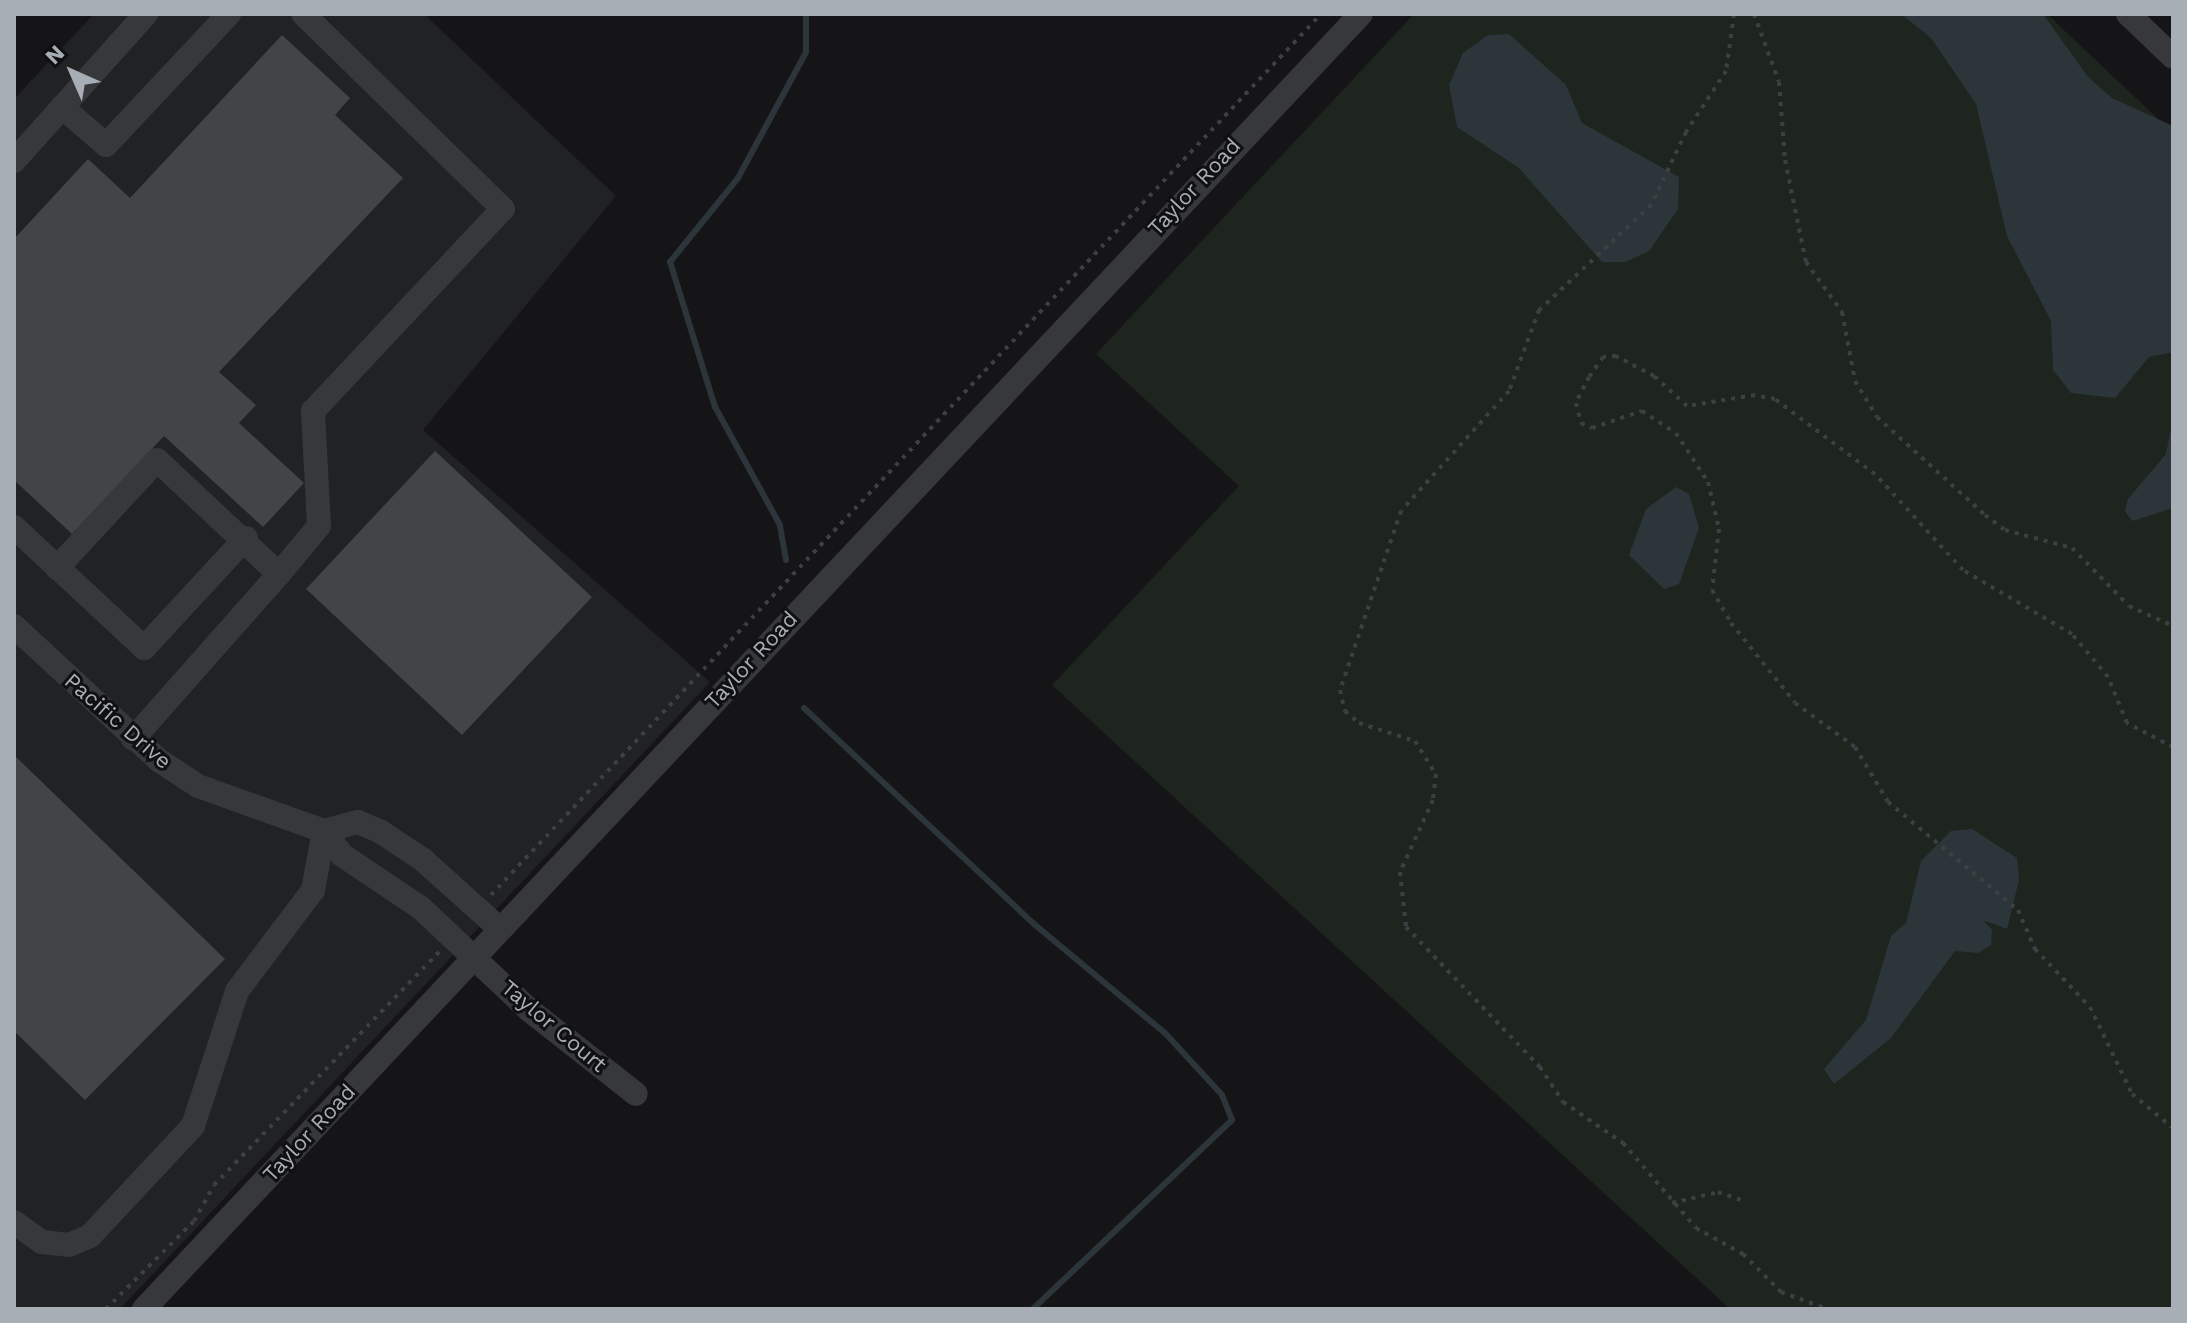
<!DOCTYPE html>
<html>
<head>
<meta charset="utf-8">
<style>
  body { margin:0 }
  #map { position:relative; width:2187px; height:1323px; overflow:hidden; background:#151517; font-family:"Work Sans",sans-serif }
  div>[style] { position:absolute }
  [style*='--x'] { left:calc(var(--x)*1px); top:calc(var(--y)*1px); width:calc(var(--w)*1px); rotate:calc(var(--a)*1deg) }
  .built>* { inset:0; background:#212224 }
  .green>* { inset:0; background:#1e251e }
  .water>* { inset:0; background:#2c353a }
  .stream>* { height:6px; margin:-3px; padding:0 3px; transform-origin:3px; border-radius:3px; background:#2c353a }
  .building>* { inset:0; background:#424447 }
  .path>* { height:4px; margin-top:-2px; transform-origin:0; background:repeating-linear-gradient(90deg,#3d3f43 0 4px,transparent 0 10px) }
  .minor>* { height:24px; margin:-12px; padding:0 12px; transform-origin:12px; border-radius:12px; background:#36383c }
  span { translate:-50% -50%; white-space:nowrap; text-align:center; line-height:1.15; -webkit-text-stroke:6px #101012; paint-order:stroke }
  .street-label { font-size:22px; color:#a8aeb6 }
  .frame { position:absolute; inset:0; border:16px solid #a8aeb6; pointer-events:none }
  .north { position:absolute; left:32px; top:32px; width:80px; height:80px; -webkit-text-stroke:6px #101012; paint-order:stroke; rotate:315deg; font-size:22px; font-weight:700; line-height:32px; text-align:center; color:#a8aeb6 }
  .north::after { content:''; display:block; margin:auto; width:28px; height:36px; background:#a8aeb6; clip-path:polygon(50% 0,100% 100%,50% 72%,0 100%) }
</style>
</head>
<body>
<div id="map">
  <div class="built">
    <div style="clip-path:polygon(94px 14px,424px 14px,616px 196px,423px 430px,710px 682px,120px 1309px,14px 1309px,14px 99px)"></div>
  </div>
  <div class="green">
    <div style="clip-path:polygon(1414px 14px,2047px 14px,2173px 133px,2173px 1309px,1730px 1309px,1052px 685px,1239px 486px,1096px 354px)"></div>
  </div>
  <div class="water">
    <div style="clip-path:polygon(1901px 14px,2043px 14px,2088px 77px,2112px 98px,2173px 126px,2173px 352px,2149px 357px,2115px 398px,2071px 393px,2053px 370px,2051px 321px,2007px 236px,1976px 104px,1931px 38px)"></div>
    <div style="clip-path:polygon(1509px 34px,1566px 85px,1582px 123px,1679px 177px,1678px 209px,1649px 251px,1625px 262px,1602px 262px,1519px 168px,1457px 127px,1449px 85px,1463px 53px,1488px 35px)"></div>
    <div style="clip-path:polygon(2173px 418px,2173px 508px,2132px 521px,2125px 511px,2128px 499px,2166px 454px)"></div>
    <div style="clip-path:polygon(1676px 487px,1689px 494px,1699px 528px,1679px 584px,1664px 589px,1629px 555px,1646px 509px)"></div>
    <div style="clip-path:polygon(1972px 829px,2017px 858px,2019px 880px,2007px 929px,1983px 920px,1992px 930px,1991px 945px,1978px 953px,1955px 951px,1891px 1038px,1834px 1084px,1824px 1069px,1866px 1020px,1891px 936px,1906px 923px,1921px 861px,1951px 831px)"></div>
  </div>
  <div class="stream">
    <div style="--x:786;--y:560;--w:36;--a:-100"></div>
    <div style="--x:780;--y:525;--w:135;--a:-118.8"></div>
    <div style="--x:715;--y:407;--w:152;--a:-107.2"></div>
    <div style="--x:670;--y:262;--w:108;--a:-51"></div>
    <div style="--x:738;--y:178;--w:143;--a:-61.6"></div>
    <div style="--x:806;--y:52;--w:38;--a:-90"></div>
    <div style="--x:804;--y:708;--w:316;--a:43.2"></div>
    <div style="--x:1034;--y:924;--w:170;--a:39.8"></div>
    <div style="--x:1165;--y:1033;--w:84;--a:47.4"></div>
    <div style="--x:1222;--y:1095;--w:27;--a:68"></div>
    <div style="--x:1232;--y:1120;--w:274;--a:136.5"></div>
  </div>
  <div class="building">
    <div style="clip-path:polygon(282px 35px,350px 98px,335px 115px,403px 178px,219px 372px,256px 405px,239px 423px,304px 483px,263px 527px,164px 436px,72px 534px,14px 480px,14px 239px,88px 159px,130px 198px)"></div>
    <div style="clip-path:polygon(435px 451px,592px 597px,462px 735px,306px 589px)"></div>
    <div style="clip-path:polygon(14px 755px,225px 959px,85px 1100px,14px 1031px)"></div>
  </div>
  <div class="path">
    <div style="--x:1734;--y:14;--w:58;--a:98"></div>
    <div style="--x:1726;--y:71;--w:73;--a:123.3"></div>
    <div style="--x:1686;--y:132;--w:81;--a:115.6"></div>
    <div style="--x:1651;--y:205;--w:154;--a:136.8"></div>
    <div style="--x:1539;--y:310;--w:86;--a:110.3"></div>
    <div style="--x:1509;--y:391;--w:161;--a:132"></div>
    <div style="--x:1401;--y:511;--w:189;--a:108.8"></div>
    <div style="--x:1340;--y:690;--w:22;--a:77"></div>
    <div style="--x:1345;--y:711;--w:18;--a:41"></div>
    <div style="--x:1359;--y:723;--w:59;--a:17.8"></div>
    <div style="--x:1415;--y:741;--w:39;--a:58"></div>
    <div style="--x:1436;--y:774;--w:26;--a:97"></div>
    <div style="--x:1433;--y:800;--w:79;--a:114.6"></div>
    <div style="--x:1400;--y:872;--w:55;--a:83.8"></div>
    <div style="--x:1406;--y:927;--w:194;--a:46.3"></div>
    <div style="--x:1540;--y:1067;--w:42;--a:56.7"></div>
    <div style="--x:1563;--y:1102;--w:73;--a:34.3"></div>
    <div style="--x:1623;--y:1143;--w:112;--a:49.3"></div>
    <div style="--x:1696;--y:1228;--w:54;--a:29"></div>
    <div style="--x:1743;--y:1254;--w:54;--a:45"></div>
    <div style="--x:1781;--y:1292;--w:49;--a:20.3"></div>
    <div style="--x:1754;--y:14;--w:72;--a:69.8"></div>
    <div style="--x:1779;--y:82;--w:78;--a:85.6"></div>
    <div style="--x:1785;--y:160;--w:104;--a:78.4"></div>
    <div style="--x:1806;--y:262;--w:62;--a:54.2"></div>
    <div style="--x:1842;--y:312;--w:70;--a:79.3"></div>
    <div style="--x:1855;--y:381;--w:42;--a:58.6"></div>
    <div style="--x:1877;--y:417;--w:146;--a:42.2"></div>
    <div style="--x:1985;--y:515;--w:25;--a:37"></div>
    <div style="--x:2005;--y:530;--w:69;--a:15"></div>
    <div style="--x:2072;--y:548;--w:81;--a:45.5"></div>
    <div style="--x:2129;--y:606;--w:48;--a:24.4"></div>
    <div style="--x:2173;--y:747;--w:52;--a:-152.4"></div>
    <div style="--x:2127;--y:723;--w:50;--a:-112.4"></div>
    <div style="--x:2108;--y:677;--w:56;--a:-129.9"></div>
    <div style="--x:2072;--y:634;--w:126;--a:-149.6"></div>
    <div style="--x:1963;--y:570;--w:130;--a:-132.5"></div>
    <div style="--x:1875;--y:474;--w:125;--a:-143.1"></div>
    <div style="--x:1775;--y:399;--w:20;--a:-169"></div>
    <div style="--x:1755;--y:395;--w:69;--a:170.8"></div>
    <div style="--x:1687;--y:406;--w:45;--a:-137.7"></div>
    <div style="--x:1654;--y:376;--w:43;--a:-152.2"></div>
    <div style="--x:1616;--y:356;--w:13;--a:176"></div>
    <div style="--x:1603;--y:357;--w:24;--a:125"></div>
    <div style="--x:1589;--y:377;--w:29;--a:117"></div>
    <div style="--x:1576;--y:403;--w:21;--a:76"></div>
    <div style="--x:1581;--y:423;--w:12;--a:24"></div>
    <div style="--x:1592;--y:428;--w:53;--a:-18.8"></div>
    <div style="--x:1642;--y:411;--w:40;--a:32.9"></div>
    <div style="--x:1676;--y:433;--w:59;--a:56.9"></div>
    <div style="--x:1708;--y:482;--w:48;--a:76.8"></div>
    <div style="--x:1719;--y:529;--w:61;--a:96.5"></div>
    <div style="--x:1712;--y:590;--w:38;--a:60"></div>
    <div style="--x:1731;--y:623;--w:102;--a:51.3"></div>
    <div style="--x:1795;--y:703;--w:74;--a:36.3"></div>
    <div style="--x:1855;--y:747;--w:64;--a:59"></div>
    <div style="--x:1888;--y:802;--w:169;--a:39.7"></div>
    <div style="--x:2018;--y:910;--w:43;--a:66.4"></div>
    <div style="--x:2035;--y:949;--w:80;--a:46.5"></div>
    <div style="--x:2090;--y:1007;--w:97;--a:64.2"></div>
    <div style="--x:2132;--y:1094;--w:53;--a:39.7"></div>
    <div style="--x:491;--y:895;--w:1210;--a:-46.71"></div>
    <div style="--x:1672;--y:1203;--w:47;--a:-13.4"></div>
    <div style="--x:1718;--y:1192;--w:24;--a:19"></div>
    <div style="--x:106;--y:1309;--w:124;--a:-45"></div>
    <div style="--x:194;--y:1221;--w:41;--a:-60.9"></div>
    <div style="--x:214;--y:1185;--w:324;--a:-46"></div>
  </div>
  <div class="minor">
    <div style="--x:2128;--y:14;--w:62;--a:43.7"></div>
    <div style="--x:62;--y:107;--w:58;--a:40.8"></div>
    <div style="--x:106;--y:145;--w:180;--a:-46.8"></div>
    <div style="--x:14;--y:161;--w:198;--a:-48.1"></div>
    <div style="--x:14;--y:527;--w:178;--a:42.9"></div>
    <div style="--x:144;--y:648;--w:150;--a:-47.2"></div>
    <div style="--x:57;--y:568;--w:147;--a:-47.2"></div>
    <div style="--x:157;--y:460;--w:167;--a:43.1"></div>
    <div style="--x:279;--y:574;--w:220;--a:131.5"></div>
    <div style="--x:279;--y:574;--w:62;--a:-50.2"></div>
    <div style="--x:319;--y:526;--w:115;--a:-93"></div>
    <div style="--x:313;--y:411;--w:277;--a:-46.8"></div>
    <div style="--x:503;--y:209;--w:279;--a:-135.7"></div>
    <div style="--x:14;--y:626;--w:199;--a:42.8"></div>
    <div style="--x:160;--y:761;--w:45;--a:33.3"></div>
    <div style="--x:198;--y:786;--w:134;--a:19.7"></div>
    <div style="--x:324;--y:831;--w:30;--a:53"></div>
    <div style="--x:342;--y:855;--w:95;--a:33.9"></div>
    <div style="--x:421;--y:908;--w:147;--a:43.3"></div>
    <div style="--x:528;--y:1009;--w:137;--a:38.2"></div>
    <div style="--x:324;--y:831;--w:35;--a:-15"></div>
    <div style="--x:358;--y:822;--w:25;--a:23"></div>
    <div style="--x:381;--y:832;--w:49;--a:33.4"></div>
    <div style="--x:422;--y:859;--w:105;--a:41.9"></div>
    <div style="--x:14;--y:1222;--w:34;--a:36"></div>
    <div style="--x:42;--y:1242;--w:27;--a:6"></div>
    <div style="--x:69;--y:1245;--w:23;--a:-23"></div>
    <div style="--x:90;--y:1236;--w:151;--a:-46.9"></div>
    <div style="--x:193;--y:1126;--w:142;--a:-71.9"></div>
    <div style="--x:237;--y:991;--w:126;--a:-53"></div>
    <div style="--x:313;--y:890;--w:60;--a:-79.4"></div>
    <div style="--x:144;--y:1309;--w:1777;--a:-46.78"></div>
  </div>
  <div class="street-label">
    <span style="left:1194px;top:187px;rotate:-47deg">Taylor Road</span>
    <span style="left:751px;top:660px;rotate:-47deg">Taylor Road</span>
    <span style="left:118px;top:721px;rotate:41deg">Pacific Drive</span>
    <span style="left:554px;top:1026px;rotate:40deg">Taylor Court</span>
    <span style="left:309px;top:1133px;rotate:-47deg">Taylor Road</span>
  </div>
  <div class="frame"></div>
  <div class="north">N</div>
</div>
</body>
</html>
